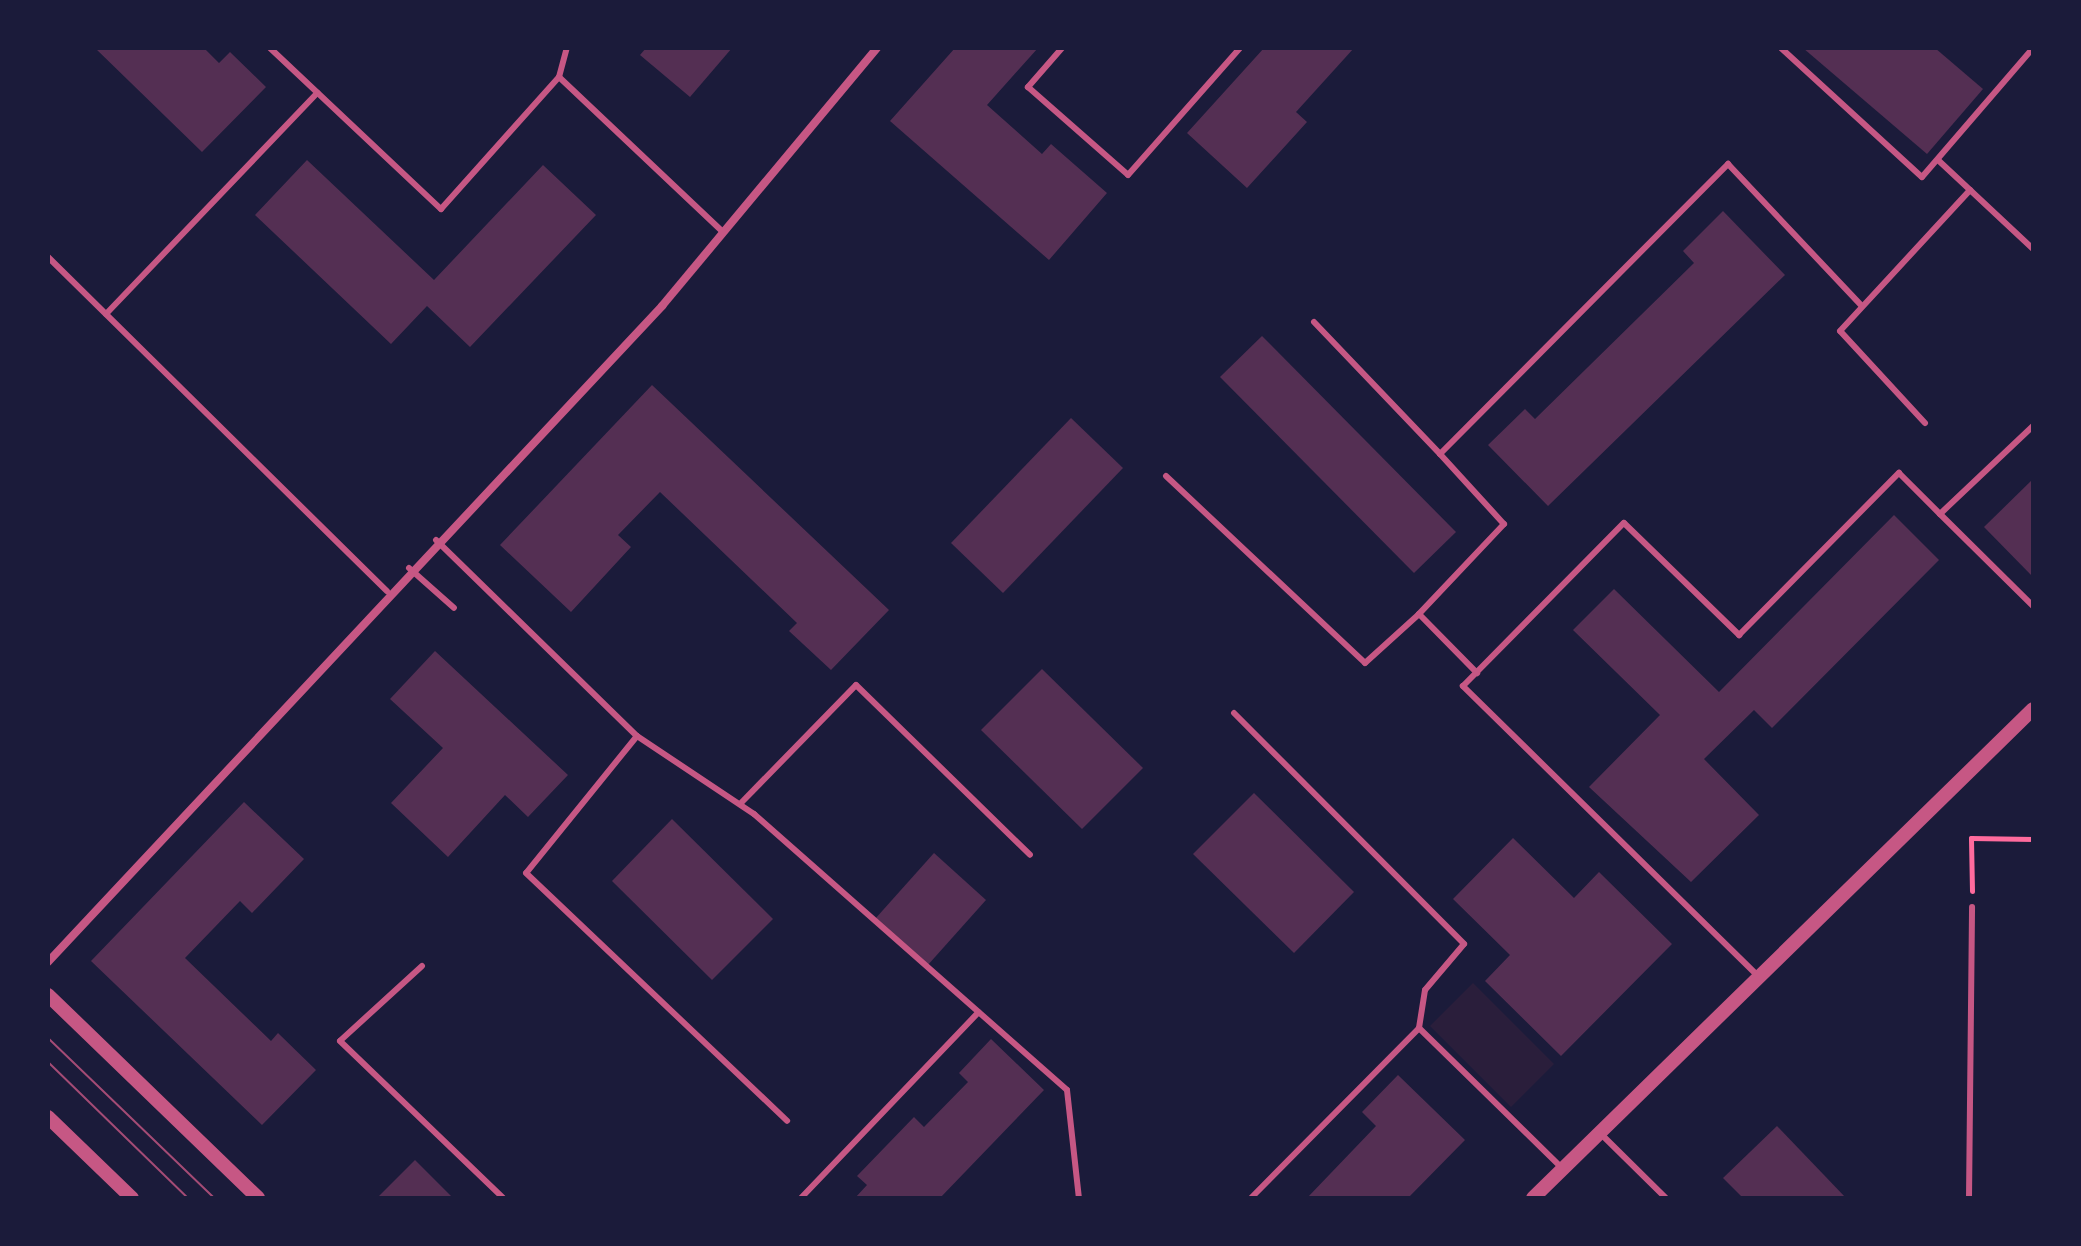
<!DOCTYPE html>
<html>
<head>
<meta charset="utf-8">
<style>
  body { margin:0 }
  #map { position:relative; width:2081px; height:1246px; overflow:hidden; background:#1b1b3a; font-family:"Crimson Pro",serif }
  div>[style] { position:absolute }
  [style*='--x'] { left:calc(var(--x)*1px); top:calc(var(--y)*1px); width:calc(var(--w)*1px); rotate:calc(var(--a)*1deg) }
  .green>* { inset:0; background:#2a1e3b }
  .building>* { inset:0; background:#542f53 }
  .path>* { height:5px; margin:-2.5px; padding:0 2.5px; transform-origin:2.5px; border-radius:2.5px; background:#ff6b9d }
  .service>* { height:6px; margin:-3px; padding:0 3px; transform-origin:3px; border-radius:3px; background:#c65784 }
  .minor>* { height:8px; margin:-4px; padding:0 4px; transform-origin:4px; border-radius:4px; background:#c65784 }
  .tertiary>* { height:14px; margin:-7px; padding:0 7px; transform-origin:7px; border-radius:7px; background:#c65784 }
  .tram>* { height:2px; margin:-1px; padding:0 1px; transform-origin:1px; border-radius:1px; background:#a44b75 }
  span { translate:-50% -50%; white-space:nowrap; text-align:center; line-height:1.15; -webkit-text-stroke:8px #1b1b3a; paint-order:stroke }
  .frame { position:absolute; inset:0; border:50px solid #1b1b3a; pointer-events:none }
</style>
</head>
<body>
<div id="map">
  <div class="green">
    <div style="clip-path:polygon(1473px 983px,1554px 1064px,1511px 1107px,1430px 1026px)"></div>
  </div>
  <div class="building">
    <div style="clip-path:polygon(95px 48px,204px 48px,219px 63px,230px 52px,266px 87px,202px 152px)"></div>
    <div style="clip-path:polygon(646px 48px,732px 48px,690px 97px,640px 55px)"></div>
    <div style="clip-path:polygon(955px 48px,1038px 48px,987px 105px,1042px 154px,1051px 144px,1107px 193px,1049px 260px,890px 121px)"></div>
    <div style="clip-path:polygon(1264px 48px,1354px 48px,1296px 112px,1307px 122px,1247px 188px,1187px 133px)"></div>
    <div style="clip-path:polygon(1803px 48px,1935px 48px,1983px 89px,1927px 154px)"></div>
    <div style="clip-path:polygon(307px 160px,434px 280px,543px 165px,596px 215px,470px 347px,427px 306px,391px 344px,255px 215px)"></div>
    <div style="clip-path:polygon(1723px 211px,1785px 275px,1548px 506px,1488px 445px,1525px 409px,1535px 419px,1694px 263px,1683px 251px)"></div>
    <div style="clip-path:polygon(1262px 336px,1456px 532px,1414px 573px,1220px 377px)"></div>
    <div style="clip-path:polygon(652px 385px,889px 610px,831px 670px,789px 631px,797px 623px,660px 492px,618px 535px,631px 547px,571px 612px,500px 545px)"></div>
    <div style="clip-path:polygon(1071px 418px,1123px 468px,1003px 593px,951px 543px)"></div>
    <div style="clip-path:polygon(2033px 479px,2033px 577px,1984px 527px)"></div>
    <div style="clip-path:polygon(1894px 515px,1939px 560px,1772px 728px,1754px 710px,1704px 759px,1759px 815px,1691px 882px,1589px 787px,1660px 715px,1573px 630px,1614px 589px,1719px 692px)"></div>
    <div style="clip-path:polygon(435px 651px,568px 775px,528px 817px,505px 795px,448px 857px,391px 803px,443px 748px,390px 699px)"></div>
    <div style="clip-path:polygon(1042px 669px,1143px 768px,1082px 829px,981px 730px)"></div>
    <div style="clip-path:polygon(1254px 793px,1354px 892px,1294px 953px,1193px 854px)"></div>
    <div style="clip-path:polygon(244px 802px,304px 859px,252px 913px,240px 901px,185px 958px,271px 1041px,278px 1033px,316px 1070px,262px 1125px,91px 961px)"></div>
    <div style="clip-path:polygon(672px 819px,773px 919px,712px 980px,612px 881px)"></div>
    <div style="clip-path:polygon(1513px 838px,1574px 898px,1599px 872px,1672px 944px,1561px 1056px,1485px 981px,1510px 955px,1453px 899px)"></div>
    <div style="clip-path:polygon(934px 853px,986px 900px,927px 966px,875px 919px)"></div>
    <div style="clip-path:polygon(991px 1039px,1044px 1090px,940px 1198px,855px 1198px,867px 1185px,857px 1176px,914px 1117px,924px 1127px,968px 1082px,959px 1073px)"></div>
    <div style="clip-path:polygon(1398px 1075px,1465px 1140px,1408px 1198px,1307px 1198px,1376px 1126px,1362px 1112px)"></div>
    <div style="clip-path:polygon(1777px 1126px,1846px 1198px,1743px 1198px,1723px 1178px)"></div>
    <div style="clip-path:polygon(415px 1160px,453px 1198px,377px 1198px)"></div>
  </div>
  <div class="path">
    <div style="--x:1972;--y:891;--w:53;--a:-91.1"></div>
    <div style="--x:1971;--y:838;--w:62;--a:0.9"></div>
  </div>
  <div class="service">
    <div style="--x:270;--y:48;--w:235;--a:43.3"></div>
    <div style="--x:441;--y:209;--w:177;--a:-48.2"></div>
    <div style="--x:559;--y:77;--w:226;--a:43.4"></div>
    <div style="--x:1062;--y:48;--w:52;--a:131.1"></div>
    <div style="--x:1028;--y:87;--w:133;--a:41.3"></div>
    <div style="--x:1128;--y:175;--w:169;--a:-48.6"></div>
    <div style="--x:1781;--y:48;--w:191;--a:42.5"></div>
    <div style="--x:1922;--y:177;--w:170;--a:-49.3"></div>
    <div style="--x:559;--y:77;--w:30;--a:-75"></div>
    <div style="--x:1938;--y:160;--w:130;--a:43.1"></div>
    <div style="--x:48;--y:257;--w:476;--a:44.6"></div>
    <div style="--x:106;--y:314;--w:306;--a:-46.3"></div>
    <div style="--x:1314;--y:322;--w:182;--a:46.3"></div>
    <div style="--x:1440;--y:454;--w:409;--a:-45.2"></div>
    <div style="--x:1728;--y:164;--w:195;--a:46.7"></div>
    <div style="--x:1925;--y:423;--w:125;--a:-132.7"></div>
    <div style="--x:1840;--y:331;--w:192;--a:-47.3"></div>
    <div style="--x:2033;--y:426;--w:128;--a:136.6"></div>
    <div style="--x:1940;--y:514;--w:131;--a:44.7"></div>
    <div style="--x:1440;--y:454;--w:95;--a:47.6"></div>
    <div style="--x:1504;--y:524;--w:124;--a:133.4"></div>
    <div style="--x:1419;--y:614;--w:83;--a:45.5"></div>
    <div style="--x:1166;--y:476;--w:273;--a:43.2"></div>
    <div style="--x:1365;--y:663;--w:73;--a:-42.2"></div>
    <div style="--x:436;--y:540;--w:281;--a:44.3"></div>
    <div style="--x:637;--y:736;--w:141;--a:33.7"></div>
    <div style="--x:754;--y:814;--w:417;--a:41.4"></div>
    <div style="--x:1067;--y:1090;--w:109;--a:83.7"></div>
    <div style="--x:409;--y:568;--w:60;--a:41.6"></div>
    <div style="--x:1234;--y:713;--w:326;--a:45.1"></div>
    <div style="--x:1464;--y:944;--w:60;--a:130.3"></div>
    <div style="--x:1425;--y:990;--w:38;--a:99"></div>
    <div style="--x:637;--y:736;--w:176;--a:129"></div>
    <div style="--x:526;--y:873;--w:360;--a:43.5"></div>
    <div style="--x:740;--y:804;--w:166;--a:-45.7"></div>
    <div style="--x:856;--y:685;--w:243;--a:44.3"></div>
    <div style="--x:422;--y:966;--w:111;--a:137.6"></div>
    <div style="--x:340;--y:1041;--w:226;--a:43.9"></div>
    <div style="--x:1758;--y:976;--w:414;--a:-135.5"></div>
    <div style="--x:1463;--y:686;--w:229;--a:-45.4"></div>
    <div style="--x:1624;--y:523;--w:161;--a:44.2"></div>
    <div style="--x:1739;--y:635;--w:228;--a:-45.4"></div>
    <div style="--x:1899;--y:473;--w:58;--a:45"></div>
    <div style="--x:1600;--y:1133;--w:93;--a:44.6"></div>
    <div style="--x:801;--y:1198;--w:257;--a:-46.3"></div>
    <div style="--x:1251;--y:1198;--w:239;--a:-45.3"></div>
    <div style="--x:1419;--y:1028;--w:202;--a:44.4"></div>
    <div style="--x:1969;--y:1198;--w:291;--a:-89.4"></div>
  </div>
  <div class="minor">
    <div style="--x:48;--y:962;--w:899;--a:-46.89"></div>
    <div style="--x:662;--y:306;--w:336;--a:-50.2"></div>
  </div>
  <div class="tertiary">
    <div style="--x:48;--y:995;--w:292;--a:44"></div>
    <div style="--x:48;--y:1117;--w:117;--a:44"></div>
    <div style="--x:1533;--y:1198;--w:699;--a:-44.36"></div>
  </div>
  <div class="tram">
    <div style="--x:48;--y:1038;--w:231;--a:43.9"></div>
    <div style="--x:48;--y:1062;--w:195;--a:44.2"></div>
  </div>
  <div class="frame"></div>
</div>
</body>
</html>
